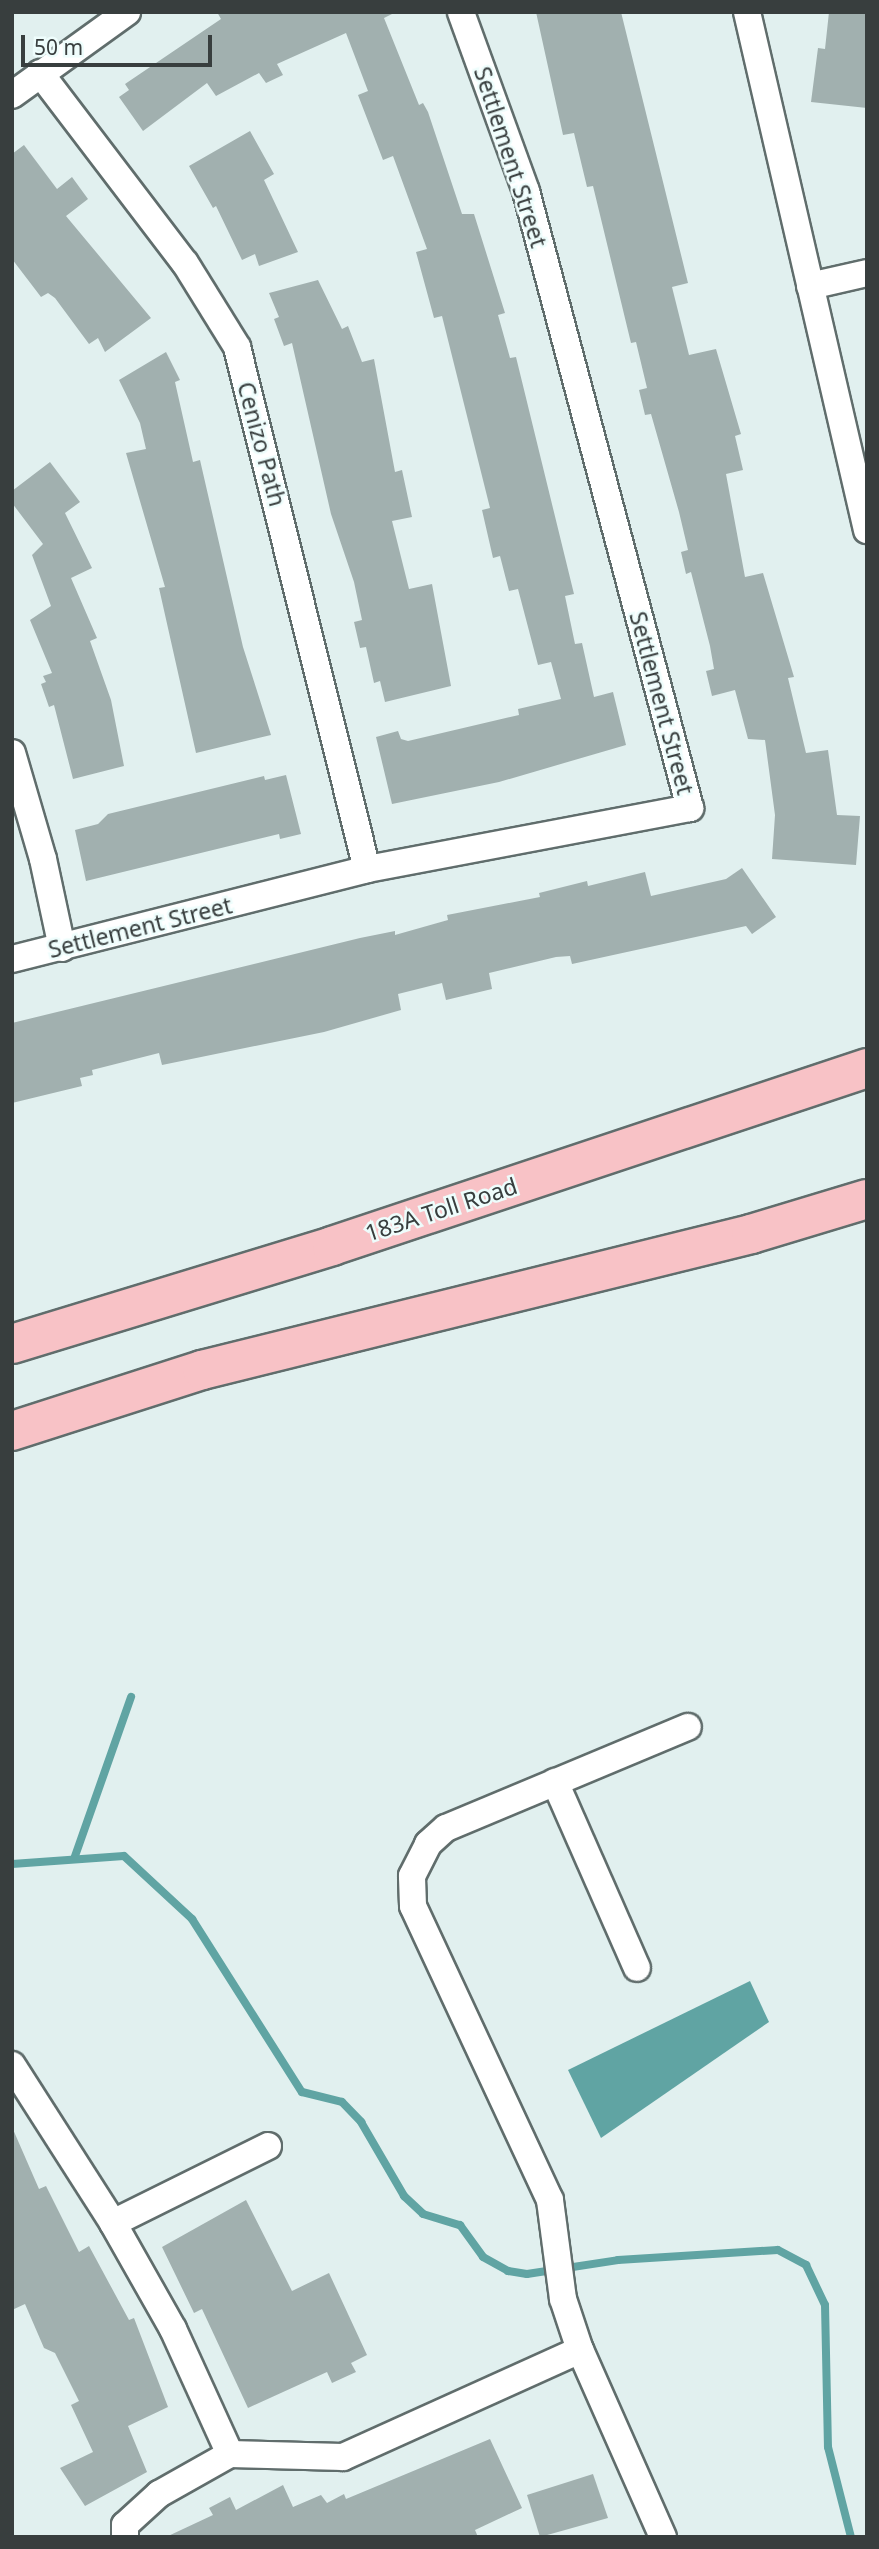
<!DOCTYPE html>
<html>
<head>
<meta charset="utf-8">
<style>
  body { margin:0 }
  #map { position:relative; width:879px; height:2549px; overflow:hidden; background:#e1f0ef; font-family:"Noto Sans",sans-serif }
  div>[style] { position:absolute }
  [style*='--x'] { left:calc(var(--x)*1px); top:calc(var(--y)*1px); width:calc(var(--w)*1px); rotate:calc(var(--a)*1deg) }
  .water>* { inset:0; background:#60a4a3 }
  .stream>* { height:8px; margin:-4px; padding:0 4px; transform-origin:4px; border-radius:4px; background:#60a4a3 }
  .building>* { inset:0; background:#a1b0af }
  .roads { filter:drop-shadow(2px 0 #606d6c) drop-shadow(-2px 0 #606d6c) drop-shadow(0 2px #606d6c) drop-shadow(0 -2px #606d6c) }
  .minor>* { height:26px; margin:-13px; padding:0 13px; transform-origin:13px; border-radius:13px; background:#fff }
  .highway>* { height:38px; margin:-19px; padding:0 19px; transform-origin:19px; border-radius:19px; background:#f8c2c6 }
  span { translate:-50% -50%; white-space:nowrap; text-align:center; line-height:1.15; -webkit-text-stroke:5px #eefdfc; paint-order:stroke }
  .street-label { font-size:23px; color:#383e3e }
  .frame { position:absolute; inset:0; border:14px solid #383e3e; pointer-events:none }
  .scale { position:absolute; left:21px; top:35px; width:191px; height:32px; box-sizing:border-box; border:4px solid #383e3e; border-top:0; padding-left:9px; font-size:21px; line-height:24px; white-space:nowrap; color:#383e3e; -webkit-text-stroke:5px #eefdfc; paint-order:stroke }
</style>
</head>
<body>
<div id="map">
  <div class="water">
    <div style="clip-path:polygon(750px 1981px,769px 2022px,601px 2138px,568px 2070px)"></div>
  </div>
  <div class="stream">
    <div style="--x:74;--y:1859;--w:172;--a:-70.6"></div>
    <div style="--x:12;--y:1864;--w:112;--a:-4.1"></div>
    <div style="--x:124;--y:1856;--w:93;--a:42.8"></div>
    <div style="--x:192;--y:1919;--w:205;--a:57.6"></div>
    <div style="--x:302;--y:2092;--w:41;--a:14"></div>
    <div style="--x:342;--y:2102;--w:28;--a:46"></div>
    <div style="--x:361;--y:2122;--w:86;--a:59.8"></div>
    <div style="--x:404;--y:2196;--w:26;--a:43"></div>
    <div style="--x:423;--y:2214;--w:39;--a:17"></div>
    <div style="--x:460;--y:2225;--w:39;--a:54"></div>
    <div style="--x:483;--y:2257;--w:29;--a:29"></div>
    <div style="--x:508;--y:2271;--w:19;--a:9"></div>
    <div style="--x:527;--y:2274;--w:92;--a:-8.7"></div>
    <div style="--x:618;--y:2260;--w:160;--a:-3.6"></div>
    <div style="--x:778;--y:2250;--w:32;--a:28"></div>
    <div style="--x:806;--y:2265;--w:44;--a:64.6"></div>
    <div style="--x:825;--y:2305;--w:142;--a:88.8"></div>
    <div style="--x:828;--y:2447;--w:93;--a:75.7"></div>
  </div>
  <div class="building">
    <div style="clip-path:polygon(217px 12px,396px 12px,384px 18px,419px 105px,423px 103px,428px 112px,462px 214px,474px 214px,505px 313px,498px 315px,510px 358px,516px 357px,574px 594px,565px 596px,575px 644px,582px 643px,594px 697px,613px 692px,626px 745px,499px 782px,392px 804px,376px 737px,398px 731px,401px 739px,408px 741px,519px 715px,518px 709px,561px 699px,551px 662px,538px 665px,518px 589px,509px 591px,500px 556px,493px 558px,482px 510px,490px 508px,442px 316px,434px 318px,416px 252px,427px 249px,393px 156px,383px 160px,358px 95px,368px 91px,346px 33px,277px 64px,283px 75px,266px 83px,259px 73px,216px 96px,207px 83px,143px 131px,119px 97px,129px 90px,125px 84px,221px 19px)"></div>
    <div style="clip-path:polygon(536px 12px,621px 12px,688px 283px,672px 287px,689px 355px,716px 349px,741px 434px,735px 436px,743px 470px,726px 474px,745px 577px,763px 573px,794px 677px,788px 678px,806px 753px,828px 750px,837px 815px,860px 816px,856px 865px,772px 859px,775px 815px,765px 740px,748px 739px,735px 690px,712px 696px,706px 671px,714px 669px,710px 646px,691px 572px,686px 574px,681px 552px,688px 550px,679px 512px,651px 414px,645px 415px,639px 390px,647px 388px,636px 342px,631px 343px,593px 186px,587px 187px,574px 133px,563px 135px)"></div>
    <div style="clip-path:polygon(829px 12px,867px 12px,867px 108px,811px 102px,818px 48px,825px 49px)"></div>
    <div style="clip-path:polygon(250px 131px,274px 174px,264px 180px,298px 252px,259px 266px,255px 254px,242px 260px,216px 206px,213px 208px,189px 166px)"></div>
    <div style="clip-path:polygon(24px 145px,57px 189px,72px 177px,88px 199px,66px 216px,151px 318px,105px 352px,98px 338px,89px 344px,55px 298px,48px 293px,41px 297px,12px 259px,12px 154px)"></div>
    <div style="clip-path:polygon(318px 280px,342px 329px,348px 326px,362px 362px,374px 359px,395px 472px,402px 470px,412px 517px,392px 521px,409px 589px,432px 584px,451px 686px,385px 702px,380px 681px,374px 683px,366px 647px,360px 648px,354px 622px,362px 620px,354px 582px,331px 514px,292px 343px,284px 346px,274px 319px,279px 317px,269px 293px)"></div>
    <div style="clip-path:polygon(166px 352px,180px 380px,175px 382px,193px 462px,200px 460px,243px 647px,271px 735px,196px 753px,159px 588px,165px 587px,126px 453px,146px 449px,140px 423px,119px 380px)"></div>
    <div style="clip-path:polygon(50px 462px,80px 502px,65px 513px,92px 568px,71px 578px,97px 638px,90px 641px,111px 700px,124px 766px,73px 779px,54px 705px,49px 707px,41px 684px,46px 682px,43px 676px,52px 673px,30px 620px,51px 606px,32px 555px,43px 544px,12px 503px,12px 491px)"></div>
    <div style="clip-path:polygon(286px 775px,301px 834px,280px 839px,279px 834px,86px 881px,75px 830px,98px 824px,108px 814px,264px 776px,265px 780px)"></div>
    <div style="clip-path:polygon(742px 868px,776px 917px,752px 934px,746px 926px,572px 964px,570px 956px,556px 957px,489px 973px,492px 989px,446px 1000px,442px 983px,398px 994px,401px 1010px,324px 1032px,162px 1065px,159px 1053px,92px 1070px,93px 1075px,80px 1078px,82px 1086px,12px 1103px,12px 1023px,360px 938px,395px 931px,395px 935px,448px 920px,447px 915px,540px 897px,539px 893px,587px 881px,588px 886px,645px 872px,651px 896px,726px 879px)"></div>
    <div style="clip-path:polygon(12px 2127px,39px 2189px,46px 2186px,79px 2252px,89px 2246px,129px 2320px,134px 2318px,168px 2407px,128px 2426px,147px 2472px,85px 2506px,60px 2468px,93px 2452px,71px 2405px,79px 2401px,55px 2353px,44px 2348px,25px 2304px,12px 2310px)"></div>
    <div style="clip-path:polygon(246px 2200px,292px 2291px,329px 2273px,367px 2355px,351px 2363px,356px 2372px,332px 2383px,327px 2372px,248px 2408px,202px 2309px,194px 2313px,162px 2247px)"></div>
    <div style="clip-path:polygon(490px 2439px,522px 2508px,475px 2530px,478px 2537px,166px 2537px,213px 2515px,209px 2508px,230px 2497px,236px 2510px,283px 2485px,293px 2507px,321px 2495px,327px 2503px,344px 2494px,346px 2499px)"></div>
    <div style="clip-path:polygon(593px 2474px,608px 2518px,540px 2537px,527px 2495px)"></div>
  </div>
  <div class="roads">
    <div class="minor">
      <div style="--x:747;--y:12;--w:532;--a:76.96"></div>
      <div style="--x:40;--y:73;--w:239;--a:52.7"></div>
      <div style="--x:185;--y:263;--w:99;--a:58.2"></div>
      <div style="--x:237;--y:347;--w:538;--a:76.02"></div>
      <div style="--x:12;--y:95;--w:142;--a:-35.8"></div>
      <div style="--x:810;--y:286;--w:58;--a:-12.8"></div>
      <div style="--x:12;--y:753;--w:110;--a:73.7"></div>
      <div style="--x:43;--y:859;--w:91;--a:77.9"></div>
      <div style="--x:12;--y:959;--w:366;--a:-14.2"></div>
      <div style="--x:367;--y:869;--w:329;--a:-10.7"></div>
      <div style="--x:690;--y:808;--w:638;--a:-104.89"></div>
      <div style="--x:526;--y:191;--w:190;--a:-110"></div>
      <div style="--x:555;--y:1782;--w:203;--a:66.2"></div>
      <div style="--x:12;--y:2065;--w:188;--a:57.4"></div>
      <div style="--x:113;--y:2223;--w:122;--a:60.5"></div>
      <div style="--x:173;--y:2329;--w:137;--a:65.5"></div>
      <div style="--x:113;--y:2223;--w:173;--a:-26.4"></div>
      <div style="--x:125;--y:2537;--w:12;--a:-90"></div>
      <div style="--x:125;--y:2525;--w:46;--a:-42.4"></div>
      <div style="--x:159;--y:2494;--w:81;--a:-29.4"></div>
      <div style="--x:230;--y:2454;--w:113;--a:1.5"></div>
      <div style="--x:343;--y:2457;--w:260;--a:-24.3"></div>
      <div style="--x:663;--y:2537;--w:205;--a:-113.9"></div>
      <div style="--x:580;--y:2350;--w:54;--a:-108.4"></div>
      <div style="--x:563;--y:2299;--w:100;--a:-97.5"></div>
      <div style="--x:550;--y:2200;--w:324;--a:-115"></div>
      <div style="--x:413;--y:1906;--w:30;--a:-92"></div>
      <div style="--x:412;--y:1876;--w:36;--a:-63"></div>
      <div style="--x:428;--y:1844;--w:24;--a:-42"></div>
      <div style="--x:446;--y:1828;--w:262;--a:-22.7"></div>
    </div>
    <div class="highway">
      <div style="--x:12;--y:1344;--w:335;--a:-17"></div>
      <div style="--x:332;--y:1246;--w:564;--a:-18.4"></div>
      <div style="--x:12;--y:1431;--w:200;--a:-17.8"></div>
      <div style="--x:202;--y:1370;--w:566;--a:-13.91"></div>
      <div style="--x:751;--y:1234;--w:121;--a:-16.8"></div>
    </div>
  </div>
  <div class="street-label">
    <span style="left:511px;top:157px;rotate:72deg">Settlement Street</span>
    <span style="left:262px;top:444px;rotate:75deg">Cenizo Path</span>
    <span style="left:662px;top:703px;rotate:75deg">Settlement Street</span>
    <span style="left:140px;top:927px;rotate:-14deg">Settlement Street</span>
    <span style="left:441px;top:1209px;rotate:-18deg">183A Toll Road</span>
  </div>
  <div class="frame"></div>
  <div class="scale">50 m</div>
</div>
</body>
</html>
